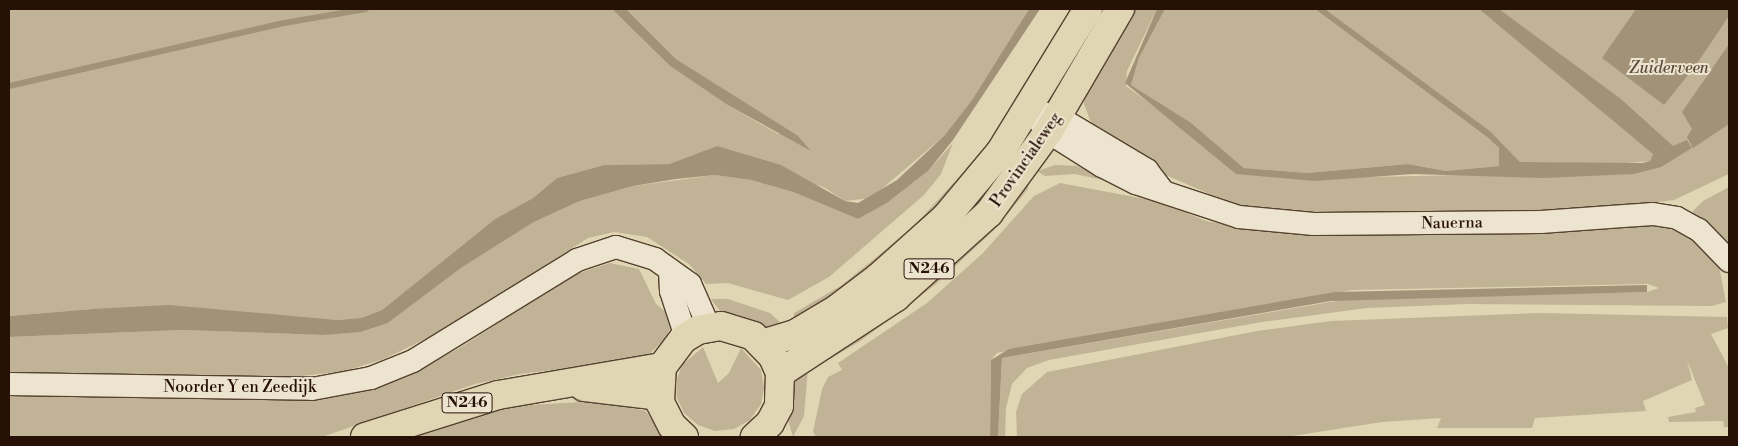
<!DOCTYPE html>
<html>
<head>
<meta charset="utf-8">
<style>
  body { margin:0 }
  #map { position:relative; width:1738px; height:446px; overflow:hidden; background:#e1d6b3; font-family:"Libre Bodoni",serif }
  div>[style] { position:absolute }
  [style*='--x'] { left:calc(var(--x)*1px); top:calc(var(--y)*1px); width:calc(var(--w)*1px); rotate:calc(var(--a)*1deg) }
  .green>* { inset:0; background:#c1b496 }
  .water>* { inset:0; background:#a29378 }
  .stream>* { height:6px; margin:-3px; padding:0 3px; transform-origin:3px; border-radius:3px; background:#a29378 }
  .roads { filter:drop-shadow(1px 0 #564231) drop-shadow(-1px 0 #564231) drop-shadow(0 1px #564231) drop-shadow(0 -1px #564231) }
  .minor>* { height:22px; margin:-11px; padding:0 11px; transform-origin:11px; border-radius:11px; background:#ece4ce }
  .major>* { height:28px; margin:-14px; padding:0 14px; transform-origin:14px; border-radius:14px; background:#e1d6b3 }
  span { translate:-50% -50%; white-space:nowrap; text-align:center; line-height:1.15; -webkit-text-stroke:4px #ece4ce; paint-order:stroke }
  .shield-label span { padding:1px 4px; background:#ece4ce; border:1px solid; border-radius:4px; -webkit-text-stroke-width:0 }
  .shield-label { font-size:15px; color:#271006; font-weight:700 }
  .park-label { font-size:16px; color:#5d4938; font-style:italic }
  .street-label { font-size:16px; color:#271006 }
  .frame { position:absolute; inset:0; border:10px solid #271006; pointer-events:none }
</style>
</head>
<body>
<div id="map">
  <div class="green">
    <div style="clip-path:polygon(9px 9px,612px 9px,670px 66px,726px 104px,778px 134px,797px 135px,676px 59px,626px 9px,1029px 9px,972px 100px,944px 136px,871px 198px,845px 201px,825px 188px,717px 146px,669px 164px,604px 165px,557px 178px,533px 198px,495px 219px,382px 310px,361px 318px,337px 320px,92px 309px,9px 316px)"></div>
    <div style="clip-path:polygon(1131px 9px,1157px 9px,1127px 71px,1126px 86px,1244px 172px,1371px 177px,1634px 171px,1673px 159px,1496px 9px,1729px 9px,1729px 174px,1674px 200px,1595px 210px,1314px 215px,1232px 204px,1159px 172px,1098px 131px,1090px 120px,1084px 104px,1085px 86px)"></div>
    <div style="clip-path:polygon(1165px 9px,1315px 9px,1487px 137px,1499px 148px,1499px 166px,1446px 171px,1408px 164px,1307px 173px,1244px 168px,1190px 122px,1131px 85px,1139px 58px)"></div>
    <div style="clip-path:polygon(1325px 9px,1479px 9px,1647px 146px,1653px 154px,1650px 161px,1614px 164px,1520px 162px,1490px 131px)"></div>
    <div style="clip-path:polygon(953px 143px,941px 174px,924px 195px,829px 277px,788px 300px,728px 283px,706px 284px,689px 264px,647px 237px,614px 232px,588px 238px,446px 329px,384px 359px,345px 371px,293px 377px,9px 374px,9px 337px,182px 330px,323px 335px,388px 323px,461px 268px,534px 222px,580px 201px,633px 186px,715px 175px,751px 180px,793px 192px,858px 219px,887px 203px,928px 171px)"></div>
    <div style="clip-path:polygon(983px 151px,988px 151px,948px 202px,856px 285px,794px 320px,794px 313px,842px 285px,912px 228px)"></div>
    <div style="clip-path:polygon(1055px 165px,1077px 166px,1112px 182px,1075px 174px,1045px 176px,1037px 171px)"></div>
    <div style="clip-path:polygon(1028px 181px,1028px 189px,993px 231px,935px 285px,859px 342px,828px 360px,819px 361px)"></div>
    <div style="clip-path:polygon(1060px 183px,1161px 202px,1206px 221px,1272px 232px,1656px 225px,1689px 235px,1719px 266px,1726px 302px,1712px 306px,1468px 304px,1367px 308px,1262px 322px,1049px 360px,1027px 368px,1012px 384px,1006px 408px,1005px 437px,998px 437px,1002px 358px,1348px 299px,1647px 292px,1659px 288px,1648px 284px,1352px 290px,997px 353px,991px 360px,990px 437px,816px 437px,813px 432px,822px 389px,828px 377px,842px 370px,838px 363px,927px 303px,982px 254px,1034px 196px)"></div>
    <div style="clip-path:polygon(1729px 187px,1729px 243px,1692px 212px,1703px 201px)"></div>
    <div style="clip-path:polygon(610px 263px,639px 269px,656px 304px,666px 312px,671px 326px,665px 339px,644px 359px,520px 374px,475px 384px,322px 437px,9px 437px,9px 396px,231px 396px,392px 382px,458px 349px,573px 275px)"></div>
    <div style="clip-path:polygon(711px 299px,728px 299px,770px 313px,784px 326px,760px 327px,720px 311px)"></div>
    <div style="clip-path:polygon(1540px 313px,1727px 317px,1728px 328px,1711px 334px,1729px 368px,1729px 427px,1724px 427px,1723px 421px,1669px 422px,1668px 417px,1696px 412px,1695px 408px,1705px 405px,1687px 360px,1692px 380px,1643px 401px,1646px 411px,1535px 418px,1532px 428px,1437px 428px,1441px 418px,1382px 422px,1286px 437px,1017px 437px,1016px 412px,1022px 394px,1047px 372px,1257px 331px,1331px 321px)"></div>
    <div style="clip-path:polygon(703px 347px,718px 383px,729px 373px,741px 348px,761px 370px,764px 388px,761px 404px,750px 420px,734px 429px,715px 431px,698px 425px,684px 413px,677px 398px,676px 382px,682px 365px)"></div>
    <div style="clip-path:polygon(808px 368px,804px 416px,793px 437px,788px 420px,792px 389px,795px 378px)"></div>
    <div style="clip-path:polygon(599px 401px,646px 411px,663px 437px,402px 437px,497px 407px)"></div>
  </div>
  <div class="water">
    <div style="clip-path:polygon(612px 9px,626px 9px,676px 59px,797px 135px,811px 151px,726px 104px,670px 66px)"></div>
    <div style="clip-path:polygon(1029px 9px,1040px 9px,953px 140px,928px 171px,887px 203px,858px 219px,793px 192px,751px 180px,715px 175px,676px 179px,633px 186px,580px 201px,534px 222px,461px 268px,388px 323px,360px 332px,323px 335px,182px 330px,9px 337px,9px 316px,92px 309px,169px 305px,337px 320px,361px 318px,382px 310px,495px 219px,533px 198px,557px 178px,604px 165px,669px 164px,717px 146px,781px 165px,845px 201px,858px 203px,897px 180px,944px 136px,972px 100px)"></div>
    <div style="clip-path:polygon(1157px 9px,1165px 9px,1139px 58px,1131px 85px,1190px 122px,1244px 168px,1307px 173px,1408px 164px,1446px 171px,1499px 166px,1499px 148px,1487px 137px,1315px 9px,1325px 9px,1436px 91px,1490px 131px,1520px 162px,1642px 163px,1650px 161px,1653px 154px,1479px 9px,1499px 9px,1621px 99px,1673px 146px,1687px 140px,1692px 148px,1661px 167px,1634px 174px,1544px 178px,1413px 174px,1314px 181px,1236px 174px,1125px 83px)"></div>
    <div style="clip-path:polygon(1636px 9px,1729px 9px,1729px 16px,1696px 65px,1664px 105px,1602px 58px)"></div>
    <div style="clip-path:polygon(1729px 44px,1729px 124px,1693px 148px,1687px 137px,1692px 129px,1682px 112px)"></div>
    <div style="clip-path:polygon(1647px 285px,1647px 292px,1331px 301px,1002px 358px,998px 437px,990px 437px,991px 360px,1009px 349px,1335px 292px)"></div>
  </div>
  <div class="stream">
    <div style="--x:9;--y:86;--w:282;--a:-12.9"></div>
    <div style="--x:284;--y:23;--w:83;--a:-9.7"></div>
  </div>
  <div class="roads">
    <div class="minor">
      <div style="--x:1029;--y:109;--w:30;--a:50"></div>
      <div style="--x:1048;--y:132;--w:64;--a:32.2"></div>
      <div style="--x:1102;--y:166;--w:38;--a:27"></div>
      <div style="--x:1136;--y:183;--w:108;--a:18.3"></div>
      <div style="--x:1239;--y:217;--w:75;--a:5.3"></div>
      <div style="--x:1314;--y:224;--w:227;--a:-0.5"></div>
      <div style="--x:1541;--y:222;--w:112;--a:-4.1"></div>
      <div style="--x:1653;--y:214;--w:24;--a:9"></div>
      <div style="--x:1677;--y:218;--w:25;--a:29"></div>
      <div style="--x:1699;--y:230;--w:43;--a:45.9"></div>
      <div style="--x:1042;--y:113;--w:16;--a:14"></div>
      <div style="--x:1058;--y:117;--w:104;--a:30.8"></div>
      <div style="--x:1147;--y:170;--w:25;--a:53"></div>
      <div style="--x:670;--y:272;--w:19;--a:87"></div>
      <div style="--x:671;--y:291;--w:48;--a:71.9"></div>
      <div style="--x:9;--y:384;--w:303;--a:0.9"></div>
      <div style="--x:312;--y:389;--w:60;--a:-10.6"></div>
      <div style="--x:371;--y:378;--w:45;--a:-22"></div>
      <div style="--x:413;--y:361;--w:193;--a:-31.6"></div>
      <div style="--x:577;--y:260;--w:41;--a:-18.4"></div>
      <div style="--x:616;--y:247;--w:41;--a:17.1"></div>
      <div style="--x:655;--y:259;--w:43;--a:35.5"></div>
      <div style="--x:690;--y:284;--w:47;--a:66.2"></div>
    </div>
    <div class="major">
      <div style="--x:762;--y:344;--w:34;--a:-17"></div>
      <div style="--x:795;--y:334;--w:49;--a:-30.8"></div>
      <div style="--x:837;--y:309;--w:53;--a:-37.3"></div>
      <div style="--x:879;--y:277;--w:90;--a:-41.8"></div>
      <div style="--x:946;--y:217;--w:86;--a:-50.2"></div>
      <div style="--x:1001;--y:151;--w:167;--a:-58.5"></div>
      <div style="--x:780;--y:373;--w:139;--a:-33.2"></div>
      <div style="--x:896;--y:297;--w:125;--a:-42.1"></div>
      <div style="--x:989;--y:213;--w:100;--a:-53.9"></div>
      <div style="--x:1048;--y:132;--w:143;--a:-59.7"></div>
      <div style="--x:584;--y:387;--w:76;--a:6.8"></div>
      <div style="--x:365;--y:437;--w:139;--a:-17.5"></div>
      <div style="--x:498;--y:395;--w:166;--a:-9.7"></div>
      <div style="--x:684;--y:437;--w:16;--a:-137"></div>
      <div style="--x:672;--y:426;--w:27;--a:-117"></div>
      <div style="--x:660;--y:402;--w:35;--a:-87"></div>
      <div style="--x:662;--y:367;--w:35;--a:-53"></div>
      <div style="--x:683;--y:339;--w:17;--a:-31"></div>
      <div style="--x:698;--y:330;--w:23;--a:-10"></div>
      <div style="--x:721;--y:326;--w:34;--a:17"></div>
      <div style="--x:753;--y:336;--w:29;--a:46"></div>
      <div style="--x:773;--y:357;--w:17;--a:66"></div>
      <div style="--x:780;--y:373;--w:33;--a:92"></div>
      <div style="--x:779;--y:406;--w:19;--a:118"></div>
      <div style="--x:770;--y:423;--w:21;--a:137"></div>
    </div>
  </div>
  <div class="shield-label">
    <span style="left:929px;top:269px">N246</span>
    <span style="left:467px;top:403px">N246</span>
  </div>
  <div class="park-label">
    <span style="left:1669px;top:68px">Zuiderveen</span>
  </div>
  <div class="street-label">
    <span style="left:1026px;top:160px;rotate:-55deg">Provincialeweg</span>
    <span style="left:1452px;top:223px;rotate:-1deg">Nauerna</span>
    <span style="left:240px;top:387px">Noorder Y en Zeedijk</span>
  </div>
  <div class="frame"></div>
</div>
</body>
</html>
